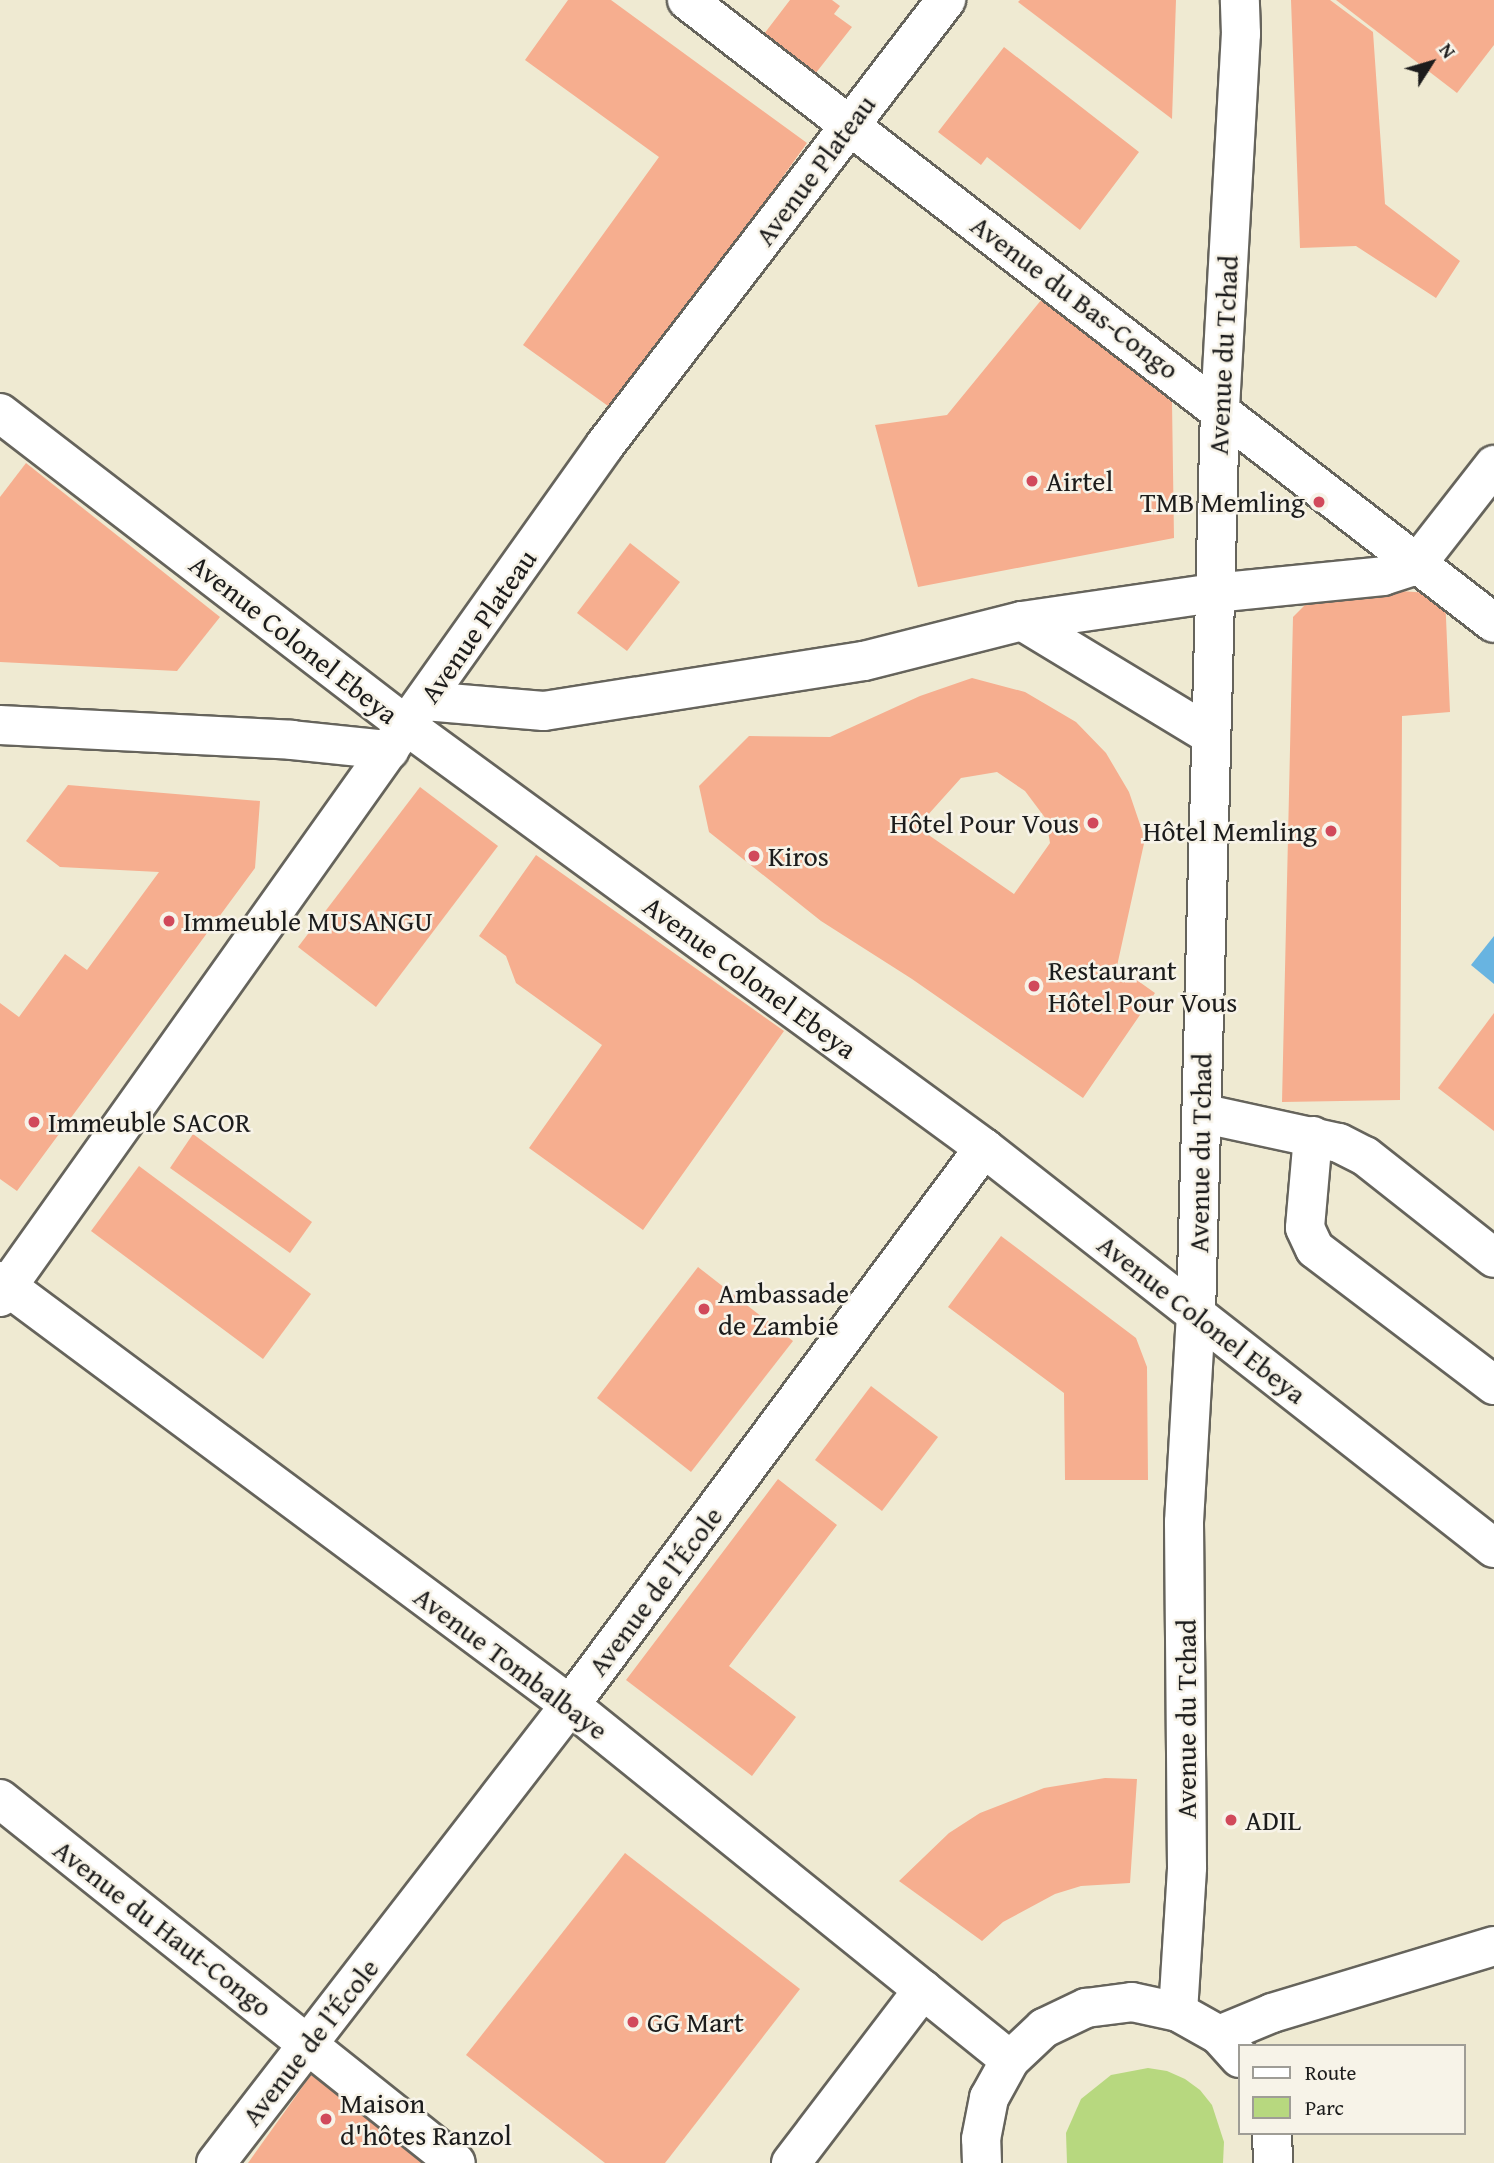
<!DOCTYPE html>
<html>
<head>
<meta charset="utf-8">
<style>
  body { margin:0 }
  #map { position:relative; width:1494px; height:2163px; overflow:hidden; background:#efead2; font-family:"Gentium Book Plus",serif }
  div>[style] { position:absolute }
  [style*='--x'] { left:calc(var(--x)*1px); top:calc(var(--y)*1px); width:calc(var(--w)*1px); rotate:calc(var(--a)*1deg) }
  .green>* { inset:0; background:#b7d87f }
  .water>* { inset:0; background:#68b4e1 }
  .building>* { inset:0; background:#f6ae8f }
  .roads { filter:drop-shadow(2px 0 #66645c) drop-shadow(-2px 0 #66645c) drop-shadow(0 2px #66645c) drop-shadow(0 -2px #66645c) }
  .minor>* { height:38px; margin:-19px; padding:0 19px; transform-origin:19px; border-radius:19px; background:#fff }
  .major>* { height:38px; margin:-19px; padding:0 19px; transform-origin:19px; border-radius:19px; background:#fff }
  .dots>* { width:19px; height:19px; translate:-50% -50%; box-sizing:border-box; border:4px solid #f7f3e8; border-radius:50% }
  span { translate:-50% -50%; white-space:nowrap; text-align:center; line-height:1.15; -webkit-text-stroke:5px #f7f3e8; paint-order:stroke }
  .street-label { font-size:28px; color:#1c1c1c }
  .poi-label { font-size:28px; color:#1c1c1c }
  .left { translate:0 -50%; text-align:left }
  .right { translate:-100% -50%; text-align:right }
  .legend { position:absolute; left:1238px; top:2044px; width:228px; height:91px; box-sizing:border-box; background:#f7f3e8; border:2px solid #9f9d96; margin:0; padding:9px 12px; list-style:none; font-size:21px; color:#1c1c1c }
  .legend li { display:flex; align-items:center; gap:14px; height:35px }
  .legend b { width:35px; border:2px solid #9f9d96 }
  .north { position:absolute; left:1396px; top:28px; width:70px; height:70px; -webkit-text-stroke:5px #f7f3e8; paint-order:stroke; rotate:53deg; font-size:19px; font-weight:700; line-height:28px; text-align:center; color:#1c1c1c }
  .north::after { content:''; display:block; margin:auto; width:24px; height:32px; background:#1c1c1c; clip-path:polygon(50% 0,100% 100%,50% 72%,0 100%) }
</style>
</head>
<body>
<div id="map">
  <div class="green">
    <div style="clip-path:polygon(1148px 2068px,1167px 2071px,1185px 2079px,1200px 2090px,1212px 2105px,1224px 2142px,1223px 2163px,1067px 2163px,1066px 2133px,1081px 2099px,1111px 2075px)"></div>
  </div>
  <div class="water">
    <div style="clip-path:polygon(1494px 936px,1494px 984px,1471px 965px)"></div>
  </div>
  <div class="building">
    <div style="clip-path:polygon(568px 0,611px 0,807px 143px,615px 411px,523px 345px,659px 157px,525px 60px)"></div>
    <div style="clip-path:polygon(790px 0,832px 0,840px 6px,834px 14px,852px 27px,815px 74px,764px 34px)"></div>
    <div style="clip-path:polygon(1020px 0,1176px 0,1172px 119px,1018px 2px)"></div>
    <div style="clip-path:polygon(1291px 0,1330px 0,1373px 32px,1385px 204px,1460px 261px,1436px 298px,1356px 246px,1300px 248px)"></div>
    <div style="clip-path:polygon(1336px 0,1494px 0,1494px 45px,1457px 93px)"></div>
    <div style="clip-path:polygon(1004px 47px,1139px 152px,1080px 230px,987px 157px,981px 165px,938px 132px)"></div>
    <div style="clip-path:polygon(1042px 299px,1172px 402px,1174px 538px,918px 587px,875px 425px,947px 415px)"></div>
    <div style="clip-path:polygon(26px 463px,220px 617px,177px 671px,0 662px,0 497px)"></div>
    <div style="clip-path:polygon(630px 543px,680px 582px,627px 651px,577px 613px)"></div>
    <div style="clip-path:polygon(1354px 588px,1445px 594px,1450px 712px,1402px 716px,1400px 1100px,1282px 1102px,1293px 617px,1314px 596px)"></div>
    <div style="clip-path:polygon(evenodd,972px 678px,1025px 692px,1076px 722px,1106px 753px,1129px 792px,1145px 839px,1117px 966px,1155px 993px,1083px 1098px,912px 979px,821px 921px,709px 832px,699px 786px,749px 736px,830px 737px,920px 696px,972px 678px,997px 772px,1025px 791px,1046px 819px,1050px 843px,1014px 894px,917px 827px,961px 778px,997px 772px)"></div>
    <div style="clip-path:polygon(68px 785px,260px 801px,255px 868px,17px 1191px,0 1179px,0 1003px,19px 1017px,65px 954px,87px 970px,159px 872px,60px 867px,26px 841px)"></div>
    <div style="clip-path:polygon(420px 787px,498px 846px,376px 1007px,298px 947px)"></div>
    <div style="clip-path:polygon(536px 855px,784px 1031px,643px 1230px,529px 1148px,602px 1045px,516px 983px,506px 956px,479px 936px)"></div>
    <div style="clip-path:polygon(1494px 1013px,1494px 1131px,1438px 1088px)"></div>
    <div style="clip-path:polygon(193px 1134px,312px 1222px,290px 1253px,170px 1168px)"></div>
    <div style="clip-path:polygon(139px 1166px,311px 1294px,263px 1359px,91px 1231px)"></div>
    <div style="clip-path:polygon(1001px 1236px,1136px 1338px,1147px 1367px,1148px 1480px,1065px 1480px,1064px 1393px,948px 1307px)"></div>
    <div style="clip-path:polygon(698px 1267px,793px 1341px,691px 1472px,597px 1398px)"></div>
    <div style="clip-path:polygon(871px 1386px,938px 1437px,882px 1511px,815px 1460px)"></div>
    <div style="clip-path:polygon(778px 1479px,837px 1525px,729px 1666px,796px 1717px,752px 1776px,626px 1680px)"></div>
    <div style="clip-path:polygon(1105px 1778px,1137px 1779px,1130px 1883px,1081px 1886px,1055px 1894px,1003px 1922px,982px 1941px,899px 1881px,949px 1833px,980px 1813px,1044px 1788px)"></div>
    <div style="clip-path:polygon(625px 1853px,800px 1989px,665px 2163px,605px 2163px,466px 2055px)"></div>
    <div style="clip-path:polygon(311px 2075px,435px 2163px,248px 2163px)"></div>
  </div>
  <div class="roads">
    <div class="minor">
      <div style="--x:687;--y:0;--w:1019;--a:37.67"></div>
      <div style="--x:0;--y:413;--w:513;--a:37.56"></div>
      <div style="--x:407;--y:726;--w:715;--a:36.18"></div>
      <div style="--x:984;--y:1148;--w:648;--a:38.11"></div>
      <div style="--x:1022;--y:621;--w:220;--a:31.2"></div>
      <div style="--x:425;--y:701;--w:119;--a:4.8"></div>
      <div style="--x:544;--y:711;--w:324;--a:-8.9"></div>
      <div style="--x:864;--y:661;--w:163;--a:-14.2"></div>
      <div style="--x:1022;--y:621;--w:194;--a:-8.3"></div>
      <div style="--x:1214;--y:593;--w:170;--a:-5.7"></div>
      <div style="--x:1383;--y:576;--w:35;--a:-18"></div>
      <div style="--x:1416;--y:565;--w:127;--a:-52"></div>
      <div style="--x:0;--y:725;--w:292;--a:2.9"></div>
      <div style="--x:292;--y:740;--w:98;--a:5.9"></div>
      <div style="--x:1201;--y:1113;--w:141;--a:12.3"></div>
      <div style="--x:1339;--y:1143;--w:29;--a:27"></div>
      <div style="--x:1365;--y:1156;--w:164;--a:38.3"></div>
      <div style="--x:1313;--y:1136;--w:92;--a:95"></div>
      <div style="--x:1305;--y:1228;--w:23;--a:65"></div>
      <div style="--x:1315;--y:1249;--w:225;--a:37.2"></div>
      <div style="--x:0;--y:1281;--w:710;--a:36.64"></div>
      <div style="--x:570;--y:1705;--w:565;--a:38.9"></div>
      <div style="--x:0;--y:1297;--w:1045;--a:-54.62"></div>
      <div style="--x:605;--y:445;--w:561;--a:-52.54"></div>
      <div style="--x:0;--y:1799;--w:583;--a:38.6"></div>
      <div style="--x:1219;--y:2035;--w:57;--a:-22.5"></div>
      <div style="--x:1272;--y:2013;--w:232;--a:-16.8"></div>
      <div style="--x:216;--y:2163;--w:579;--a:-52.3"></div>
      <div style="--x:570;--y:1705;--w:694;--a:-53.38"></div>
      <div style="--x:791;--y:2163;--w:218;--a:-52.7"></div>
    </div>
    <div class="major">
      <div style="--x:1178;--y:2012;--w:145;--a:-86.4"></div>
      <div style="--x:1187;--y:1867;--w:345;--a:-90.5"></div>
      <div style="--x:1184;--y:1522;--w:208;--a:-86.7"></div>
      <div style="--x:1196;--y:1314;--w:906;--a:-88.48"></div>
      <div style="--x:1220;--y:408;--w:375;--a:-86.8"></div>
      <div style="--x:1241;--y:34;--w:34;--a:-92"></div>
      <div style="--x:1272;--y:2133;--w:30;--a:88"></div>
      <div style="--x:982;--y:2163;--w:24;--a:-92"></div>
      <div style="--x:981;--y:2139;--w:42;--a:-79"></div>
      <div style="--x:989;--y:2098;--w:43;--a:-61.1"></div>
      <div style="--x:1010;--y:2060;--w:47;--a:-43.3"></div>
      <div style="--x:1044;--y:2028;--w:47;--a:-25.5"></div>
      <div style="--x:1086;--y:2008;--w:46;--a:-7.4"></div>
      <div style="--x:1132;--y:2002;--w:47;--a:12.3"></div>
      <div style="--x:1178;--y:2012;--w:47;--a:29.3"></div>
      <div style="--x:1219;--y:2035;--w:31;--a:48"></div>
    </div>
  </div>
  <div class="dots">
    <div style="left:1032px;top:481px;background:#d1495b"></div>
    <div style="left:1319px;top:502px;background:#d1495b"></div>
    <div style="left:1093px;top:823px;background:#d1495b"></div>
    <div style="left:1331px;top:831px;background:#d1495b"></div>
    <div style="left:754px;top:856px;background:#d1495b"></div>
    <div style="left:169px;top:921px;background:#d1495b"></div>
    <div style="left:1034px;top:986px;background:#d1495b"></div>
    <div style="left:34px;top:1122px;background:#d1495b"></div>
    <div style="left:704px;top:1309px;background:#d1495b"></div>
    <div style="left:1231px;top:1820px;background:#d1495b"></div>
    <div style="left:633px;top:2022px;background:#d1495b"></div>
    <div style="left:326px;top:2119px;background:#d1495b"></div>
  </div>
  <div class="street-label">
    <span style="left:815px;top:170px;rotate:-53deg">Avenue Plateau</span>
    <span style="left:1075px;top:297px;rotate:37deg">Avenue du Bas-Congo</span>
    <span style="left:1223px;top:355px;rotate:-87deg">Avenue du Tchad</span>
    <span style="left:478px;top:626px;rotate:-55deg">Avenue Plateau</span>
    <span style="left:294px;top:639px;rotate:38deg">Avenue Colonel Ebeya</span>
    <span style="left:750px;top:977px;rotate:36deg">Avenue Colonel Ebeya</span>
    <span style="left:1200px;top:1153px;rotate:-89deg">Avenue du Tchad</span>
    <span style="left:1202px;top:1319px;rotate:38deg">Avenue Colonel Ebeya</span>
    <span style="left:655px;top:1591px;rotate:-53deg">Avenue de l’École</span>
    <span style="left:511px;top:1663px;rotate:37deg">Avenue Tombalbaye</span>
    <span style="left:1186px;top:1719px;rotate:-90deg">Avenue du Tchad</span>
    <span style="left:163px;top:1928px;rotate:38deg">Avenue du Haut-Congo</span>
    <span style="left:310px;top:2042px;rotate:-52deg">Avenue de l’École</span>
  </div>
  <div class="poi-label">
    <span class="left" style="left:1046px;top:481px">Airtel</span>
    <span class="right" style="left:1305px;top:502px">TMB Memling</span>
    <span class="right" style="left:1079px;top:823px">Hôtel Pour Vous</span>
    <span class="right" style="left:1317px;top:831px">Hôtel Memling</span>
    <span class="left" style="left:768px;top:856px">Kiros</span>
    <span class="left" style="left:183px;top:921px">Immeuble MUSANGU</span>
    <span class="left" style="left:1048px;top:986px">Restaurant<br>Hôtel Pour Vous</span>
    <span class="left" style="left:48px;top:1122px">Immeuble SACOR</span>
    <span class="left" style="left:718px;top:1309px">Ambassade<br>de Zambie</span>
    <span class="left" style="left:1245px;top:1820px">ADIL</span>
    <span class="left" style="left:647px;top:2022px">GG Mart</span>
    <span class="left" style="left:340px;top:2119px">Maison<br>d'hôtes Ranzol</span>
  </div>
  <ul class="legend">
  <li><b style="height:9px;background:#fff"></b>Route</li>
  <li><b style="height:19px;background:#b7d87f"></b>Parc</li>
  </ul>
  <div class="north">N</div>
</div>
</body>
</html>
